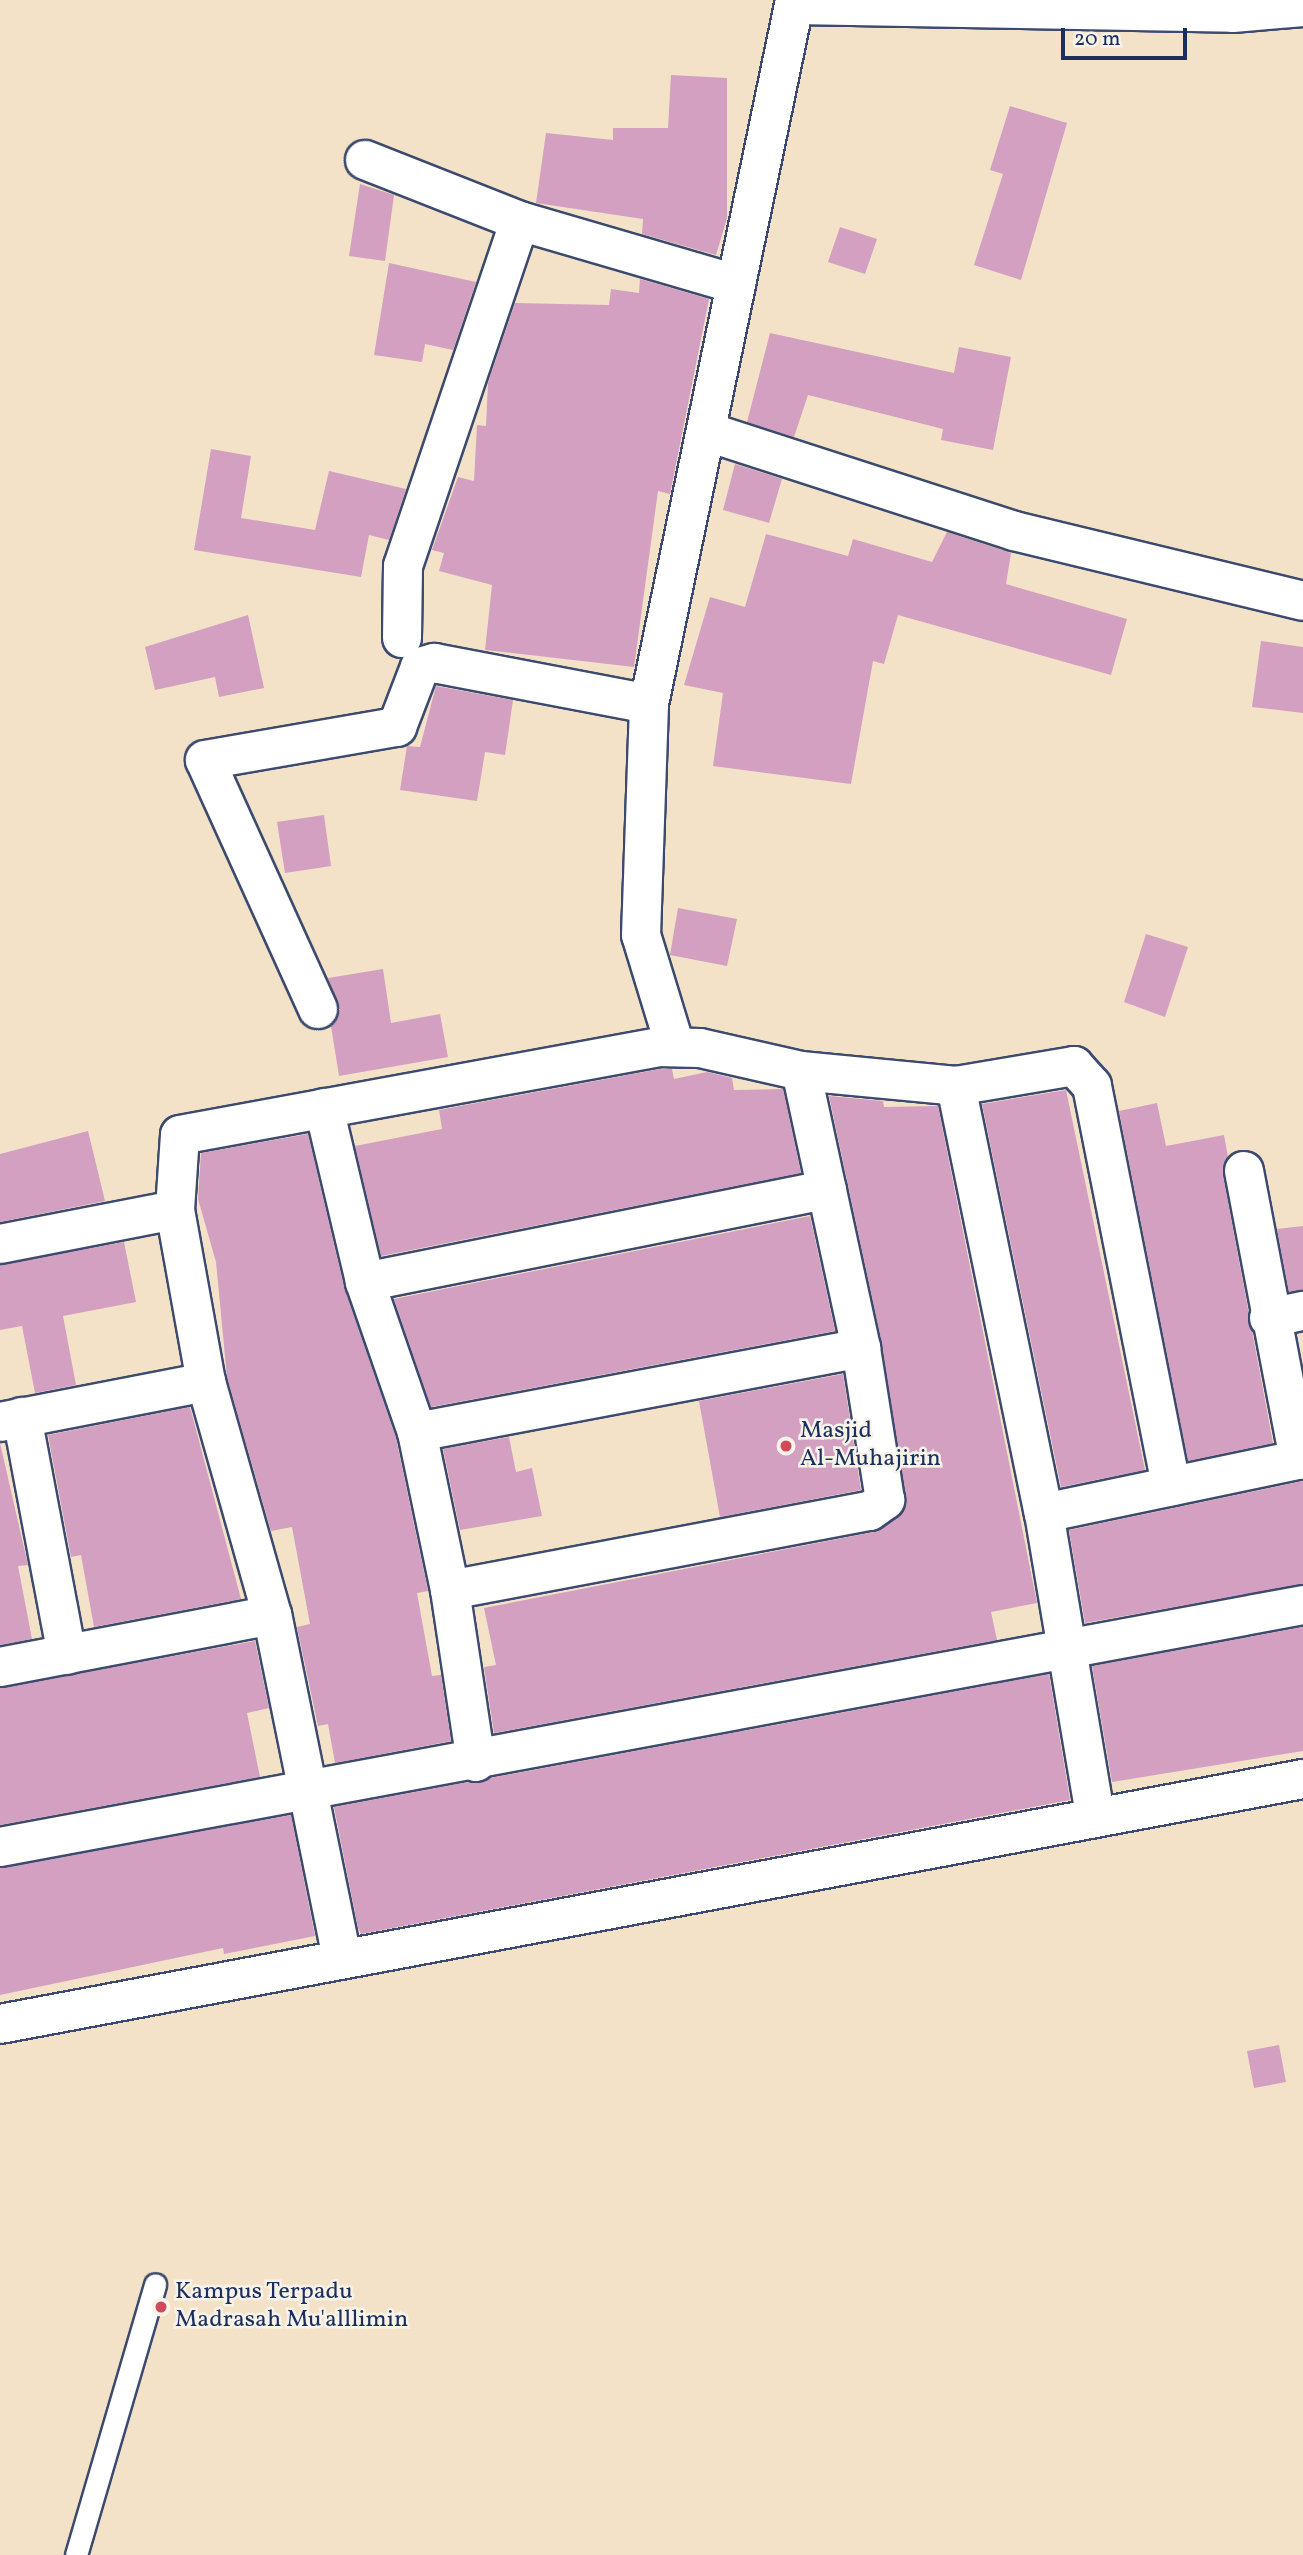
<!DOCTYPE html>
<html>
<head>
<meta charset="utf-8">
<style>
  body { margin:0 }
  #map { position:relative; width:1303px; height:2555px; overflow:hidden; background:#f3e2c7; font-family:Vollkorn,serif }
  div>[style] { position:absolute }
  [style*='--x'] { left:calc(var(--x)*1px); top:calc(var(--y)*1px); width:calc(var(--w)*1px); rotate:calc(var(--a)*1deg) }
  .building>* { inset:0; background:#d3a0c1 }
  .roads { filter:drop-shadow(2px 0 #3b4a6e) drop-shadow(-2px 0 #3b4a6e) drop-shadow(0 2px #3b4a6e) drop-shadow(0 -2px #3b4a6e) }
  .service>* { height:21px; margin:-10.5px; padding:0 10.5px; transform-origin:10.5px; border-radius:10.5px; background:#fff }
  .minor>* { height:38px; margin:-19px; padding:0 19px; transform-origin:19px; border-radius:19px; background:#fff }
  .dots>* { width:19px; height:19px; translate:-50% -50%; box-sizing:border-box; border:4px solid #f7f3e8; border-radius:50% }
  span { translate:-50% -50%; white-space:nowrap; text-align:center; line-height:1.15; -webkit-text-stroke:5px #f7f3e8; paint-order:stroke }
  .poi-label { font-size:24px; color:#1b2f5e }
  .left { translate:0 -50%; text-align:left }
  .scale { position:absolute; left:1061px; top:28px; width:126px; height:32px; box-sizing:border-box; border:4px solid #1b2f5e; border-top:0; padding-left:9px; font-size:21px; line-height:24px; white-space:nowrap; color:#1b2f5e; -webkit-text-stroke:5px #f7f3e8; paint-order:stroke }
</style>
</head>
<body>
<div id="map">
  <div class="building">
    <div style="clip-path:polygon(671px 75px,727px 78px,727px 218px,716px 255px,642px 234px,643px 219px,536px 203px,546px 133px,613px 140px,613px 128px,668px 128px)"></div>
    <div style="clip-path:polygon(1010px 106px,1067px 123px,1021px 280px,974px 265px,1003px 174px,990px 170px)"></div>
    <div style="clip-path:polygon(360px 184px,394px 195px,385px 261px,349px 256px)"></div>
    <div style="clip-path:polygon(840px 227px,877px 239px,865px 274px,828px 262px)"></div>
    <div style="clip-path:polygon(389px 263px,476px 282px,453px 350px,425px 344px,422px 362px,374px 355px)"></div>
    <div style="clip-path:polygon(640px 279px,709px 299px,670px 494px,658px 491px,634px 667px,485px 650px,492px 585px,439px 571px,444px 553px,432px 550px,458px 477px,474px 481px,477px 425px,486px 426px,488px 383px,515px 303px,609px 305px,611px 289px,639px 293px)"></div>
    <div style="clip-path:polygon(770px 333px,954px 373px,959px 347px,1011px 357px,993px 450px,941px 440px,943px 429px,808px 395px,794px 437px,747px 422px)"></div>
    <div style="clip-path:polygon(211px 449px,251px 456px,241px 518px,315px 530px,329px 471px,406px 489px,389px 540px,369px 535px,361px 577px,194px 550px)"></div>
    <div style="clip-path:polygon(735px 464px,782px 479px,769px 523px,723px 510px)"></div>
    <div style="clip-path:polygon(947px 532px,1011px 553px,1006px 584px,1127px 619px,1111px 675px,898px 615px,884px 664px,873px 661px,851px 784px,713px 766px,723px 693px,684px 685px,710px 597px,745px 607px,766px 534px,848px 556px,853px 539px,932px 562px)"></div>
    <div style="clip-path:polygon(248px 615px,264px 688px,219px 697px,215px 677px,155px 690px,145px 647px)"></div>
    <div style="clip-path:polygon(1261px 641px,1303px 647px,1303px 713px,1252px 707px)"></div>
    <div style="clip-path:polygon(436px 686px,513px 700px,505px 755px,485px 752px,477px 801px,400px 790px,407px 746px,420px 747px)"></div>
    <div style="clip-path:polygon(324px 815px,331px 866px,285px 873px,277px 822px)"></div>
    <div style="clip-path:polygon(678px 908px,737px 919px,727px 966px,670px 955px)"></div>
    <div style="clip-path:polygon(1146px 934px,1188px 947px,1165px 1017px,1124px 1002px)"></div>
    <div style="clip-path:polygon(383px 969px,391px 1023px,440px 1014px,448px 1057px,339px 1076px,331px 1026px,340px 1010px,328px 978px)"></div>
    <div style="clip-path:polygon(660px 1069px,672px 1069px,674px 1079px,707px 1072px,732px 1078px,734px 1090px,783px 1089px,801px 1173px,381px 1256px,355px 1146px,442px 1129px,439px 1110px)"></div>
    <div style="clip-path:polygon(1066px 1090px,1145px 1470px,1061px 1487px,982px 1104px)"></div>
    <div style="clip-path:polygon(829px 1096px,883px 1101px,884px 1107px,938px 1106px,1037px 1603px,991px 1612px,997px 1640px,494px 1733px,484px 1667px,496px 1665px,484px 1608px,874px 1532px,905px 1509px,882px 1344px)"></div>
    <div style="clip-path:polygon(1157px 1103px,1166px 1146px,1224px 1135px,1228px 1157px,1223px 1175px,1273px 1443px,1188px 1461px,1119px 1111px)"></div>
    <div style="clip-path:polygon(88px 1131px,105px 1201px,0 1222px,0 1154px)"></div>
    <div style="clip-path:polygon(308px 1134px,344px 1287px,396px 1438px,428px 1591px,417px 1593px,432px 1676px,441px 1675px,451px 1741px,335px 1763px,328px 1724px,318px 1726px,297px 1627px,310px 1624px,292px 1527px,271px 1531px,227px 1377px,216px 1262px,198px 1199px,201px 1153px)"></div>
    <div style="clip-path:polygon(810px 1216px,835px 1331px,431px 1407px,394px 1299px)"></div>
    <div style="clip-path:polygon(1303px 1226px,1303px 1290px,1289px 1292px,1277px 1229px)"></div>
    <div style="clip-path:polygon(124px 1242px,136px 1302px,63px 1316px,76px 1385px,35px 1393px,22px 1326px,0 1330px,0 1265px)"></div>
    <div style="clip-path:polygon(843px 1374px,861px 1490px,720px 1517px,699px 1401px)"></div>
    <div style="clip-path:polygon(190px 1407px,241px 1599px,94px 1627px,81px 1555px,71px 1557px,48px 1435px)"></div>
    <div style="clip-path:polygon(509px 1437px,516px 1472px,532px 1468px,542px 1516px,460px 1530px,443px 1449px)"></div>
    <div style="clip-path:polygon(0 1443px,28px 1565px,18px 1566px,32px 1639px,0 1645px)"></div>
    <div style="clip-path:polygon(1303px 1481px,1303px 1584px,1085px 1623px,1069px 1530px)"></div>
    <div style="clip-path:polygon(1303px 1627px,1303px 1751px,1112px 1782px,1092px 1666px)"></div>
    <div style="clip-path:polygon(255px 1641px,269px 1708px,247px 1713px,260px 1777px,0 1825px,0 1688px)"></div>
    <div style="clip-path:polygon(1049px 1674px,1070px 1800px,361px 1934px,358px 1928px,334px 1807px)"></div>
    <div style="clip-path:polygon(291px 1815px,315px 1936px,224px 1954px,223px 1948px,0 1995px,0 1868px)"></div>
    <div style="clip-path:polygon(1279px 2045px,1286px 2082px,1254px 2088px,1247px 2051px)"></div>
  </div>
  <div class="roads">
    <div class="service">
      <div style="--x:76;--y:2555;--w:282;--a:-73.7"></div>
    </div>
    <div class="minor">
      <div style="--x:794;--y:5;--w:439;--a:1"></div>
      <div style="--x:1233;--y:13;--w:70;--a:-4.9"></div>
      <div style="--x:365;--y:160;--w:167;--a:21.5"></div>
      <div style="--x:520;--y:221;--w:225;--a:16.3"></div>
      <div style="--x:708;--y:432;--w:322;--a:17.9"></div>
      <div style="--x:1014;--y:531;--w:297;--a:13.6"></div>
      <div style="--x:402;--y:638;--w:72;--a:-89.2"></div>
      <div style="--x:403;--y:566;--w:364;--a:-71.3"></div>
      <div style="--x:318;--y:1009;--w:273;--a:-114.4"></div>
      <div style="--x:205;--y:760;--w:195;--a:-9.8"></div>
      <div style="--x:397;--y:727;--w:64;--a:-69"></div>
      <div style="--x:420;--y:667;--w:15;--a:-16"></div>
      <div style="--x:434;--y:663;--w:219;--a:10.8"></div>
      <div style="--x:675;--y:1046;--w:116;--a:-107"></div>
      <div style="--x:641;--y:935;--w:231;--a:-88"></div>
      <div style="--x:649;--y:704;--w:719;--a:-78.28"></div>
      <div style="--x:956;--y:1086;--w:436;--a:78.4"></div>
      <div style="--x:1044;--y:1513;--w:305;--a:80.4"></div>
      <div style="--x:324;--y:1108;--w:179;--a:76.7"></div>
      <div style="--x:365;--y:1282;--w:159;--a:70.9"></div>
      <div style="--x:417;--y:1432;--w:161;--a:78.2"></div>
      <div style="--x:450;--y:1590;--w:174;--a:81.4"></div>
      <div style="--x:1244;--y:1171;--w:294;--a:79.2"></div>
      <div style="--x:0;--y:1244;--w:178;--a:-11"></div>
      <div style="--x:365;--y:1282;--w:471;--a:-11.3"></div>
      <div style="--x:1269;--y:1318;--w:35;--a:-12"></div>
      <div style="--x:22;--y:1417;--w:242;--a:79.3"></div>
      <div style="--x:0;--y:1422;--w:210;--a:-11"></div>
      <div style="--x:417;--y:1432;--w:452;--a:-10.7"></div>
      <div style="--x:1044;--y:1513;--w:265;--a:-11.8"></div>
      <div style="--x:450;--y:1590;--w:427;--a:-10.7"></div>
      <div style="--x:870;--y:1511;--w:19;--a:-36"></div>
      <div style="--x:885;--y:1500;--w:154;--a:-99"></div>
      <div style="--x:861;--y:1348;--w:283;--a:-102.2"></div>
      <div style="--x:0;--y:1667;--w:277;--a:-10.8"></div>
      <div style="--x:0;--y:1847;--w:1325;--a:-10.52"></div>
      <div style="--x:342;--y:1958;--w:350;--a:-101.5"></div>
      <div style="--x:272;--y:1615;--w:242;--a:-105.8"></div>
      <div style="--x:206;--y:1382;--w:175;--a:-100.2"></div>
      <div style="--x:175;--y:1210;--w:75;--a:-86.2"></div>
      <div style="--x:180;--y:1135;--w:486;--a:-10.4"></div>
      <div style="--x:658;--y:1047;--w:42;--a:1.4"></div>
      <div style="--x:700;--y:1048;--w:104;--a:12.8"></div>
      <div style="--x:801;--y:1071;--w:156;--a:5.5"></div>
      <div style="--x:956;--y:1086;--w:120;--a:-9.6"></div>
      <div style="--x:1074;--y:1066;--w:27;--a:48"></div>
      <div style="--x:1092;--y:1086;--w:408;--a:78.8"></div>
      <div style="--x:0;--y:2024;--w:1326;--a:-10.65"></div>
    </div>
  </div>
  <div class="dots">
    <div style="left:786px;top:1446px;background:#d1495b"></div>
    <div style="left:161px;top:2307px;background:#d1495b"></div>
  </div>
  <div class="poi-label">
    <span class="left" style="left:800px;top:1446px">Masjid<br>Al-Muhajirin</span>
    <span class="left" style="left:175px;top:2307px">Kampus Terpadu<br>Madrasah Mu'alllimin</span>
  </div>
  <div class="scale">20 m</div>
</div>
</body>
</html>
